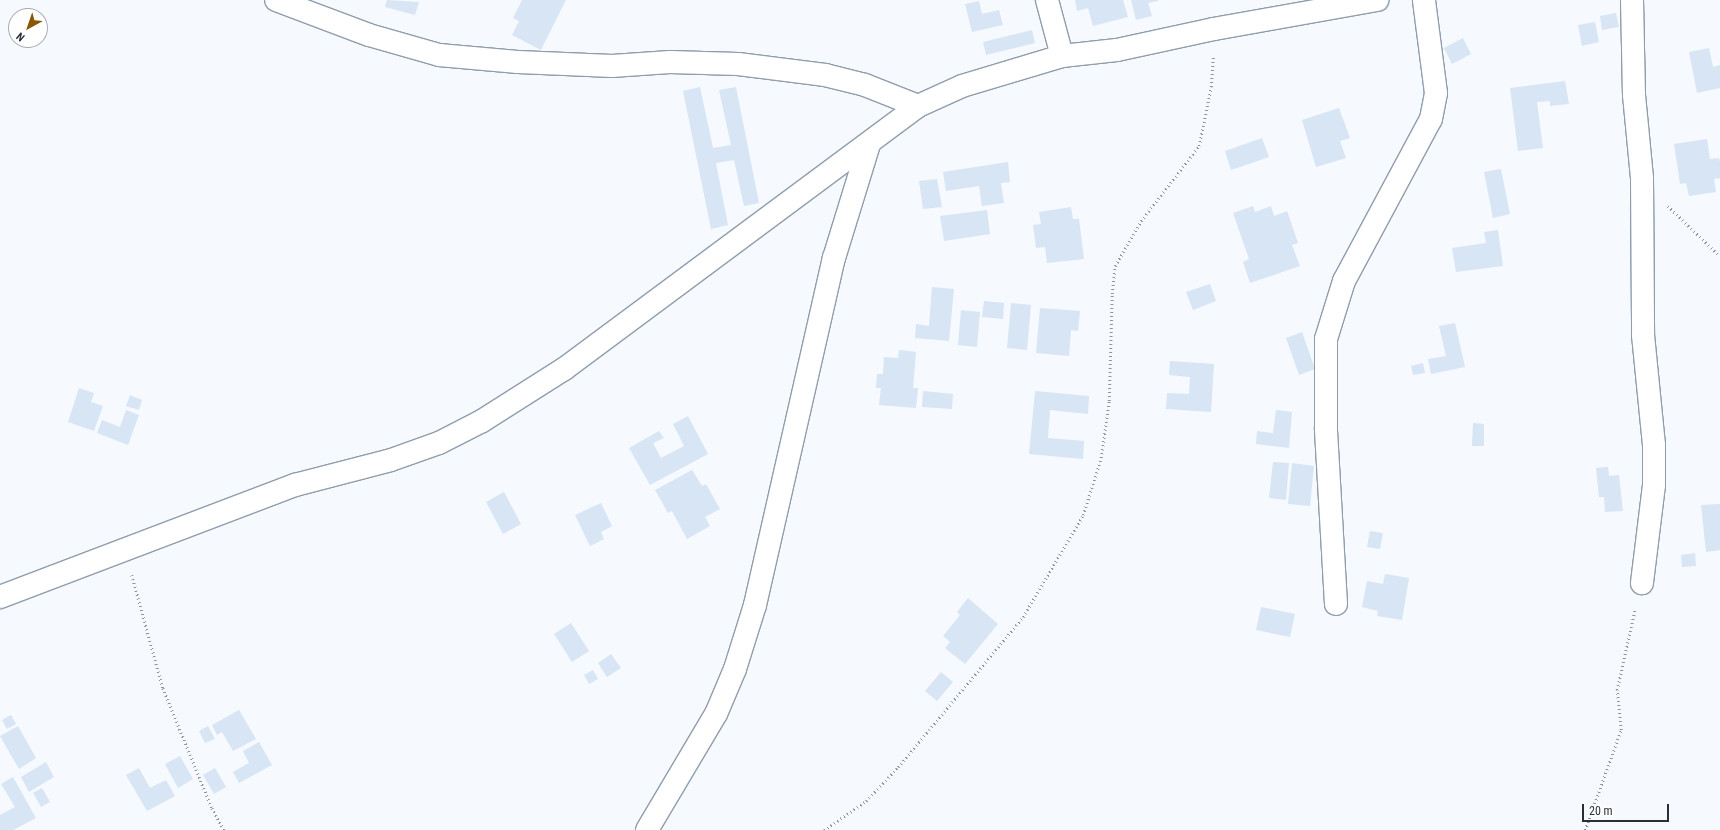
<!DOCTYPE html>
<html>
<head>
<meta charset="utf-8">
<style>
  body { margin:0 }
  #map { position:relative; width:1720px; height:830px; overflow:hidden; background:#f6f9fd; font-family:"Roboto Condensed",sans-serif }
  div>[style] { position:absolute }
  [style*='--x'] { left:calc(var(--x)*1px); top:calc(var(--y)*1px); width:calc(var(--w)*1px); rotate:calc(var(--a)*1deg) }
  .building>* { inset:0; background:#d7e5f5 }
  .path>* { height:2.5px; margin-top:-1.25px; transform-origin:0; background:repeating-linear-gradient(90deg,#91959a 0 1px,transparent 0 4px) }
  .roads { filter:drop-shadow(1px 0 #8f9dad) drop-shadow(-1px 0 #8f9dad) drop-shadow(0 1px #8f9dad) drop-shadow(0 -1px #8f9dad) }
  .minor>* { height:22px; margin:-11px; padding:0 11px; transform-origin:11px; border-radius:11px; background:#fff }
  span { translate:-50% -50%; white-space:nowrap; text-align:center; line-height:1.15; -webkit-text-stroke:3px #fff; paint-order:stroke }
  .north { position:absolute; left:8px; top:8px; width:40px; height:40px; box-sizing:border-box; background:#fff; border:1px solid #a9acae; border-radius:50%; rotate:220deg; font-size:11px; font-weight:700; line-height:16px; text-align:center; color:#292f35 }
  .north::after { content:''; display:block; margin:auto; width:14px; height:18px; background:#8a5702; clip-path:polygon(50% 0,100% 100%,50% 72%,0 100%) }
  .scale { position:absolute; left:1582px; top:804px; width:87px; height:18px; box-sizing:border-box; border:2px solid #292f35; border-top:0; padding-left:5px; font-size:12px; line-height:14px; white-space:nowrap; color:#292f35; -webkit-text-stroke:3px #fff; paint-order:stroke }
</style>
</head>
<body>
<div id="map">
  <div class="building">
    <div style="clip-path:polygon(387px 0,419px 2px,415px 15px,385px 7px)"></div>
    <div style="clip-path:polygon(522px 0,566px 0,541px 50px,512px 35px,519px 21px,513px 18px)"></div>
    <div style="clip-path:polygon(1075px 0,1123px 0,1128px 17px,1093px 26px,1088px 8px,1077px 11px)"></div>
    <div style="clip-path:polygon(1131px 0,1158px 0,1158px 1px,1148px 3px,1152px 16px,1136px 20px)"></div>
    <div style="clip-path:polygon(979px 1px,982px 14px,999px 10px,1003px 25px,972px 32px,965px 4px)"></div>
    <div style="clip-path:polygon(1616px 13px,1619px 27px,1602px 30px,1600px 16px)"></div>
    <div style="clip-path:polygon(1595px 22px,1599px 42px,1582px 46px,1578px 25px)"></div>
    <div style="clip-path:polygon(1032px 30px,1035px 43px,986px 55px,983px 42px)"></div>
    <div style="clip-path:polygon(1463px 38px,1471px 54px,1452px 64px,1444px 48px)"></div>
    <div style="clip-path:polygon(1709px 48px,1713px 67px,1720px 65px,1720px 88px,1697px 93px,1689px 52px)"></div>
    <div style="clip-path:polygon(1565px 81px,1569px 104px,1550px 106px,1550px 101px,1537px 102px,1543px 148px,1518px 151px,1510px 88px)"></div>
    <div style="clip-path:polygon(700px 87px,713px 148px,731px 145px,719px 90px,736px 87px,759px 203px,744px 206px,734px 160px,716px 163px,728px 225px,711px 229px,683px 91px)"></div>
    <div style="clip-path:polygon(1339px 108px,1350px 138px,1340px 141px,1346px 158px,1316px 167px,1302px 120px)"></div>
    <div style="clip-path:polygon(1262px 138px,1269px 157px,1231px 170px,1225px 151px)"></div>
    <div style="clip-path:polygon(1707px 139px,1710px 159px,1719px 158px,1720px 162px,1720px 178px,1714px 179px,1716px 192px,1689px 196px,1686px 183px,1680px 184px,1674px 144px)"></div>
    <div style="clip-path:polygon(1008px 162px,1010px 182px,1001px 183px,1004px 203px,982px 206px,979px 186px,946px 191px,943px 172px)"></div>
    <div style="clip-path:polygon(1501px 169px,1510px 214px,1493px 218px,1484px 172px)"></div>
    <div style="clip-path:polygon(937px 179px,942px 207px,923px 209px,919px 181px)"></div>
    <div style="clip-path:polygon(1253px 206px,1255px 212px,1271px 206px,1274px 216px,1287px 211px,1298px 243px,1292px 245px,1300px 266px,1250px 283px,1243px 262px,1249px 259px,1233px 213px)"></div>
    <div style="clip-path:polygon(1071px 207px,1073px 219px,1079px 219px,1084px 259px,1047px 263px,1045px 247px,1036px 248px,1033px 225px,1041px 224px,1039px 212px)"></div>
    <div style="clip-path:polygon(987px 210px,990px 234px,944px 241px,940px 216px)"></div>
    <div style="clip-path:polygon(1498px 230px,1503px 266px,1456px 272px,1452px 248px,1486px 243px,1484px 232px)"></div>
    <div style="clip-path:polygon(1210px 284px,1216px 301px,1193px 310px,1186px 292px)"></div>
    <div style="clip-path:polygon(932px 287px,954px 289px,949px 341px,915px 338px,916px 324px,929px 326px)"></div>
    <div style="clip-path:polygon(984px 301px,1004px 303px,1003px 319px,982px 317px)"></div>
    <div style="clip-path:polygon(1011px 303px,1031px 305px,1027px 350px,1007px 348px)"></div>
    <div style="clip-path:polygon(1040px 308px,1080px 311px,1078px 331px,1071px 330px,1069px 356px,1036px 353px)"></div>
    <div style="clip-path:polygon(961px 310px,980px 312px,977px 347px,958px 345px)"></div>
    <div style="clip-path:polygon(1455px 323px,1465px 367px,1431px 374px,1428px 359px,1446px 356px,1439px 326px)"></div>
    <div style="clip-path:polygon(1302px 332px,1315px 369px,1299px 375px,1286px 338px)"></div>
    <div style="clip-path:polygon(899px 350px,916px 352px,913px 388px,918px 388px,916px 408px,879px 405px,881px 388px,876px 388px,877px 374px,883px 374px,884px 357px,898px 358px)"></div>
    <div style="clip-path:polygon(1170px 361px,1214px 364px,1211px 412px,1166px 409px,1167px 393px,1189px 394px,1190px 377px,1169px 375px)"></div>
    <div style="clip-path:polygon(1423px 363px,1425px 373px,1413px 375px,1411px 366px)"></div>
    <div style="clip-path:polygon(79px 388px,94px 393px,91px 402px,103px 406px,94px 431px,68px 422px)"></div>
    <div style="clip-path:polygon(923px 391px,953px 394px,952px 409px,922px 407px)"></div>
    <div style="clip-path:polygon(1035px 391px,1089px 396px,1088px 414px,1050px 410px,1048px 438px,1084px 441px,1083px 459px,1029px 454px)"></div>
    <div style="clip-path:polygon(130px 395px,142px 400px,139px 410px,126px 406px)"></div>
    <div style="clip-path:polygon(126px 410px,139px 415px,128px 445px,97px 433px,102px 420px,120px 427px)"></div>
    <div style="clip-path:polygon(1276px 410px,1292px 412px,1289px 448px,1256px 444px,1257px 431px,1273px 433px)"></div>
    <div style="clip-path:polygon(688px 416px,708px 454px,650px 485px,629px 448px,659px 431px,664px 438px,653px 443px,661px 458px,684px 446px,673px 424px)"></div>
    <div style="clip-path:polygon(1473px 423px,1484px 424px,1484px 446px,1472px 446px)"></div>
    <div style="clip-path:polygon(1273px 462px,1289px 463px,1286px 500px,1269px 498px)"></div>
    <div style="clip-path:polygon(1292px 463px,1314px 466px,1310px 506px,1288px 504px)"></div>
    <div style="clip-path:polygon(1608px 467px,1609px 476px,1619px 475px,1623px 511px,1605px 512px,1604px 497px,1599px 497px,1596px 468px)"></div>
    <div style="clip-path:polygon(692px 470px,702px 486px,706px 484px,720px 509px,705px 517px,710px 526px,687px 539px,672px 511px,668px 513px,655px 490px)"></div>
    <div style="clip-path:polygon(504px 492px,521px 524px,503px 534px,486px 502px)"></div>
    <div style="clip-path:polygon(601px 503px,612px 526px,601px 532px,604px 539px,590px 546px,575px 515px)"></div>
    <div style="clip-path:polygon(1720px 504px,1720px 550px,1706px 552px,1701px 505px)"></div>
    <div style="clip-path:polygon(1370px 531px,1383px 533px,1380px 549px,1367px 547px)"></div>
    <div style="clip-path:polygon(1695px 553px,1696px 566px,1682px 567px,1681px 555px)"></div>
    <div style="clip-path:polygon(1385px 574px,1409px 578px,1402px 620px,1377px 616px,1378px 611px,1362px 607px,1367px 581px,1383px 584px)"></div>
    <div style="clip-path:polygon(968px 598px,998px 624px,965px 664px,945px 648px,950px 642px,943px 636px,960px 615px,957px 612px)"></div>
    <div style="clip-path:polygon(1261px 607px,1295px 614px,1290px 637px,1256px 630px)"></div>
    <div style="clip-path:polygon(571px 623px,589px 651px,572px 662px,554px 634px)"></div>
    <div style="clip-path:polygon(611px 654px,621px 668px,607px 677px,598px 663px)"></div>
    <div style="clip-path:polygon(593px 670px,598px 679px,589px 684px,584px 675px)"></div>
    <div style="clip-path:polygon(941px 672px,953px 682px,937px 701px,925px 691px)"></div>
    <div style="clip-path:polygon(239px 710px,256px 739px,233px 751px,222px 732px,217px 735px,212px 725px)"></div>
    <div style="clip-path:polygon(11px 715px,16px 724px,7px 729px,2px 720px)"></div>
    <div style="clip-path:polygon(18px 726px,36px 758px,19px 769px,0 736px)"></div>
    <div style="clip-path:polygon(208px 726px,215px 739px,205px 743px,199px 731px)"></div>
    <div style="clip-path:polygon(259px 742px,272px 765px,239px 783px,233px 772px,249px 763px,243px 751px)"></div>
    <div style="clip-path:polygon(180px 756px,193px 779px,178px 788px,165px 764px)"></div>
    <div style="clip-path:polygon(46px 762px,54px 777px,29px 792px,21px 777px)"></div>
    <div style="clip-path:polygon(139px 768px,150px 788px,166px 780px,175px 796px,147px 811px,126px 775px)"></div>
    <div style="clip-path:polygon(215px 768px,226px 787px,214px 794px,203px 775px)"></div>
    <div style="clip-path:polygon(13px 777px,36px 818px,13px 830px,0 830px,0 815px,15px 807px,1px 784px)"></div>
    <div style="clip-path:polygon(42px 788px,50px 802px,41px 807px,33px 793px)"></div>
  </div>
  <div class="path">
    <div style="--x:1668;--y:206;--w:72;--a:43.9"></div>
    <div style="--x:132;--y:575;--w:117;--a:74.7"></div>
    <div style="--x:163;--y:688;--w:130;--a:67.8"></div>
    <div style="--x:212;--y:808;--w:25;--a:61"></div>
    <div style="--x:824;--y:830;--w:51;--a:-34.6"></div>
    <div style="--x:866;--y:801;--w:47;--a:-46.7"></div>
    <div style="--x:898;--y:767;--w:195;--a:-50.2"></div>
    <div style="--x:1023;--y:617;--w:118;--a:-59.5"></div>
    <div style="--x:1083;--y:515;--w:60;--a:-72.5"></div>
    <div style="--x:1101;--y:458;--w:58;--a:-82"></div>
    <div style="--x:1109;--y:401;--w:107;--a:-88.4"></div>
    <div style="--x:1112;--y:294;--w:28;--a:-84"></div>
    <div style="--x:1115;--y:266;--w:52;--a:-60"></div>
    <div style="--x:1141;--y:221;--w:95;--a:-52.3"></div>
    <div style="--x:1199;--y:146;--w:60;--a:-78.5"></div>
    <div style="--x:1211;--y:87;--w:31;--a:-86"></div>
    <div style="--x:1585;--y:830;--w:106;--a:-70.2"></div>
    <div style="--x:1621;--y:730;--w:40;--a:-95.7"></div>
    <div style="--x:1617;--y:690;--w:83;--a:-77.5"></div>
  </div>
  <div class="roads">
    <div class="minor">
      <div style="--x:276;--y:0;--w:99;--a:20.6"></div>
      <div style="--x:369;--y:35;--w:73;--a:15.9"></div>
      <div style="--x:439;--y:55;--w:79;--a:5.1"></div>
      <div style="--x:518;--y:62;--w:94;--a:2.4"></div>
      <div style="--x:612;--y:66;--w:58;--a:-3.9"></div>
      <div style="--x:670;--y:62;--w:68;--a:1.7"></div>
      <div style="--x:738;--y:64;--w:88;--a:7.2"></div>
      <div style="--x:825;--y:75;--w:41;--a:14"></div>
      <div style="--x:865;--y:85;--w:57;--a:21.6"></div>
      <div style="--x:1047;--y:0;--w:58;--a:75"></div>
      <div style="--x:1632;--y:0;--w:95;--a:88.8"></div>
      <div style="--x:1634;--y:95;--w:83;--a:84.5"></div>
      <div style="--x:1642;--y:178;--w:157;--a:89.6"></div>
      <div style="--x:1643;--y:335;--w:111;--a:84.3"></div>
      <div style="--x:1654;--y:445;--w:40;--a:90"></div>
      <div style="--x:1654;--y:485;--w:99;--a:97"></div>
      <div style="--x:0;--y:597;--w:316;--a:-20.8"></div>
      <div style="--x:295;--y:485;--w:99;--a:-14.6"></div>
      <div style="--x:391;--y:460;--w:51;--a:-19.5"></div>
      <div style="--x:439;--y:443;--w:48;--a:-27.1"></div>
      <div style="--x:482;--y:421;--w:97;--a:-32.4"></div>
      <div style="--x:564;--y:369;--w:441;--a:-36.6"></div>
      <div style="--x:918;--y:106;--w:48;--a:-24.4"></div>
      <div style="--x:962;--y:86;--w:104;--a:-16.7"></div>
      <div style="--x:1062;--y:56;--w:55;--a:-6.2"></div>
      <div style="--x:1117;--y:50;--w:99;--a:-12.2"></div>
      <div style="--x:1214;--y:29;--w:166;--a:-10.1"></div>
      <div style="--x:1336;--y:604;--w:176;--a:-93.3"></div>
      <div style="--x:1326;--y:428;--w:89;--a:-90"></div>
      <div style="--x:1326;--y:339;--w:61;--a:-72.8"></div>
      <div style="--x:1344;--y:281;--w:184;--a:-61.8"></div>
      <div style="--x:1431;--y:119;--w:26;--a:-79"></div>
      <div style="--x:1436;--y:93;--w:94;--a:-97.4"></div>
      <div style="--x:647;--y:830;--w:135;--a:-59.3"></div>
      <div style="--x:716;--y:714;--w:49;--a:-67.1"></div>
      <div style="--x:735;--y:669;--w:67;--a:-72.6"></div>
      <div style="--x:755;--y:605;--w:356;--a:-77.2"></div>
      <div style="--x:834;--y:258;--w:119;--a:-72.9"></div>
    </div>
  </div>
  <div class="north">N</div>
  <div class="scale">20 m</div>
</div>
</body>
</html>
